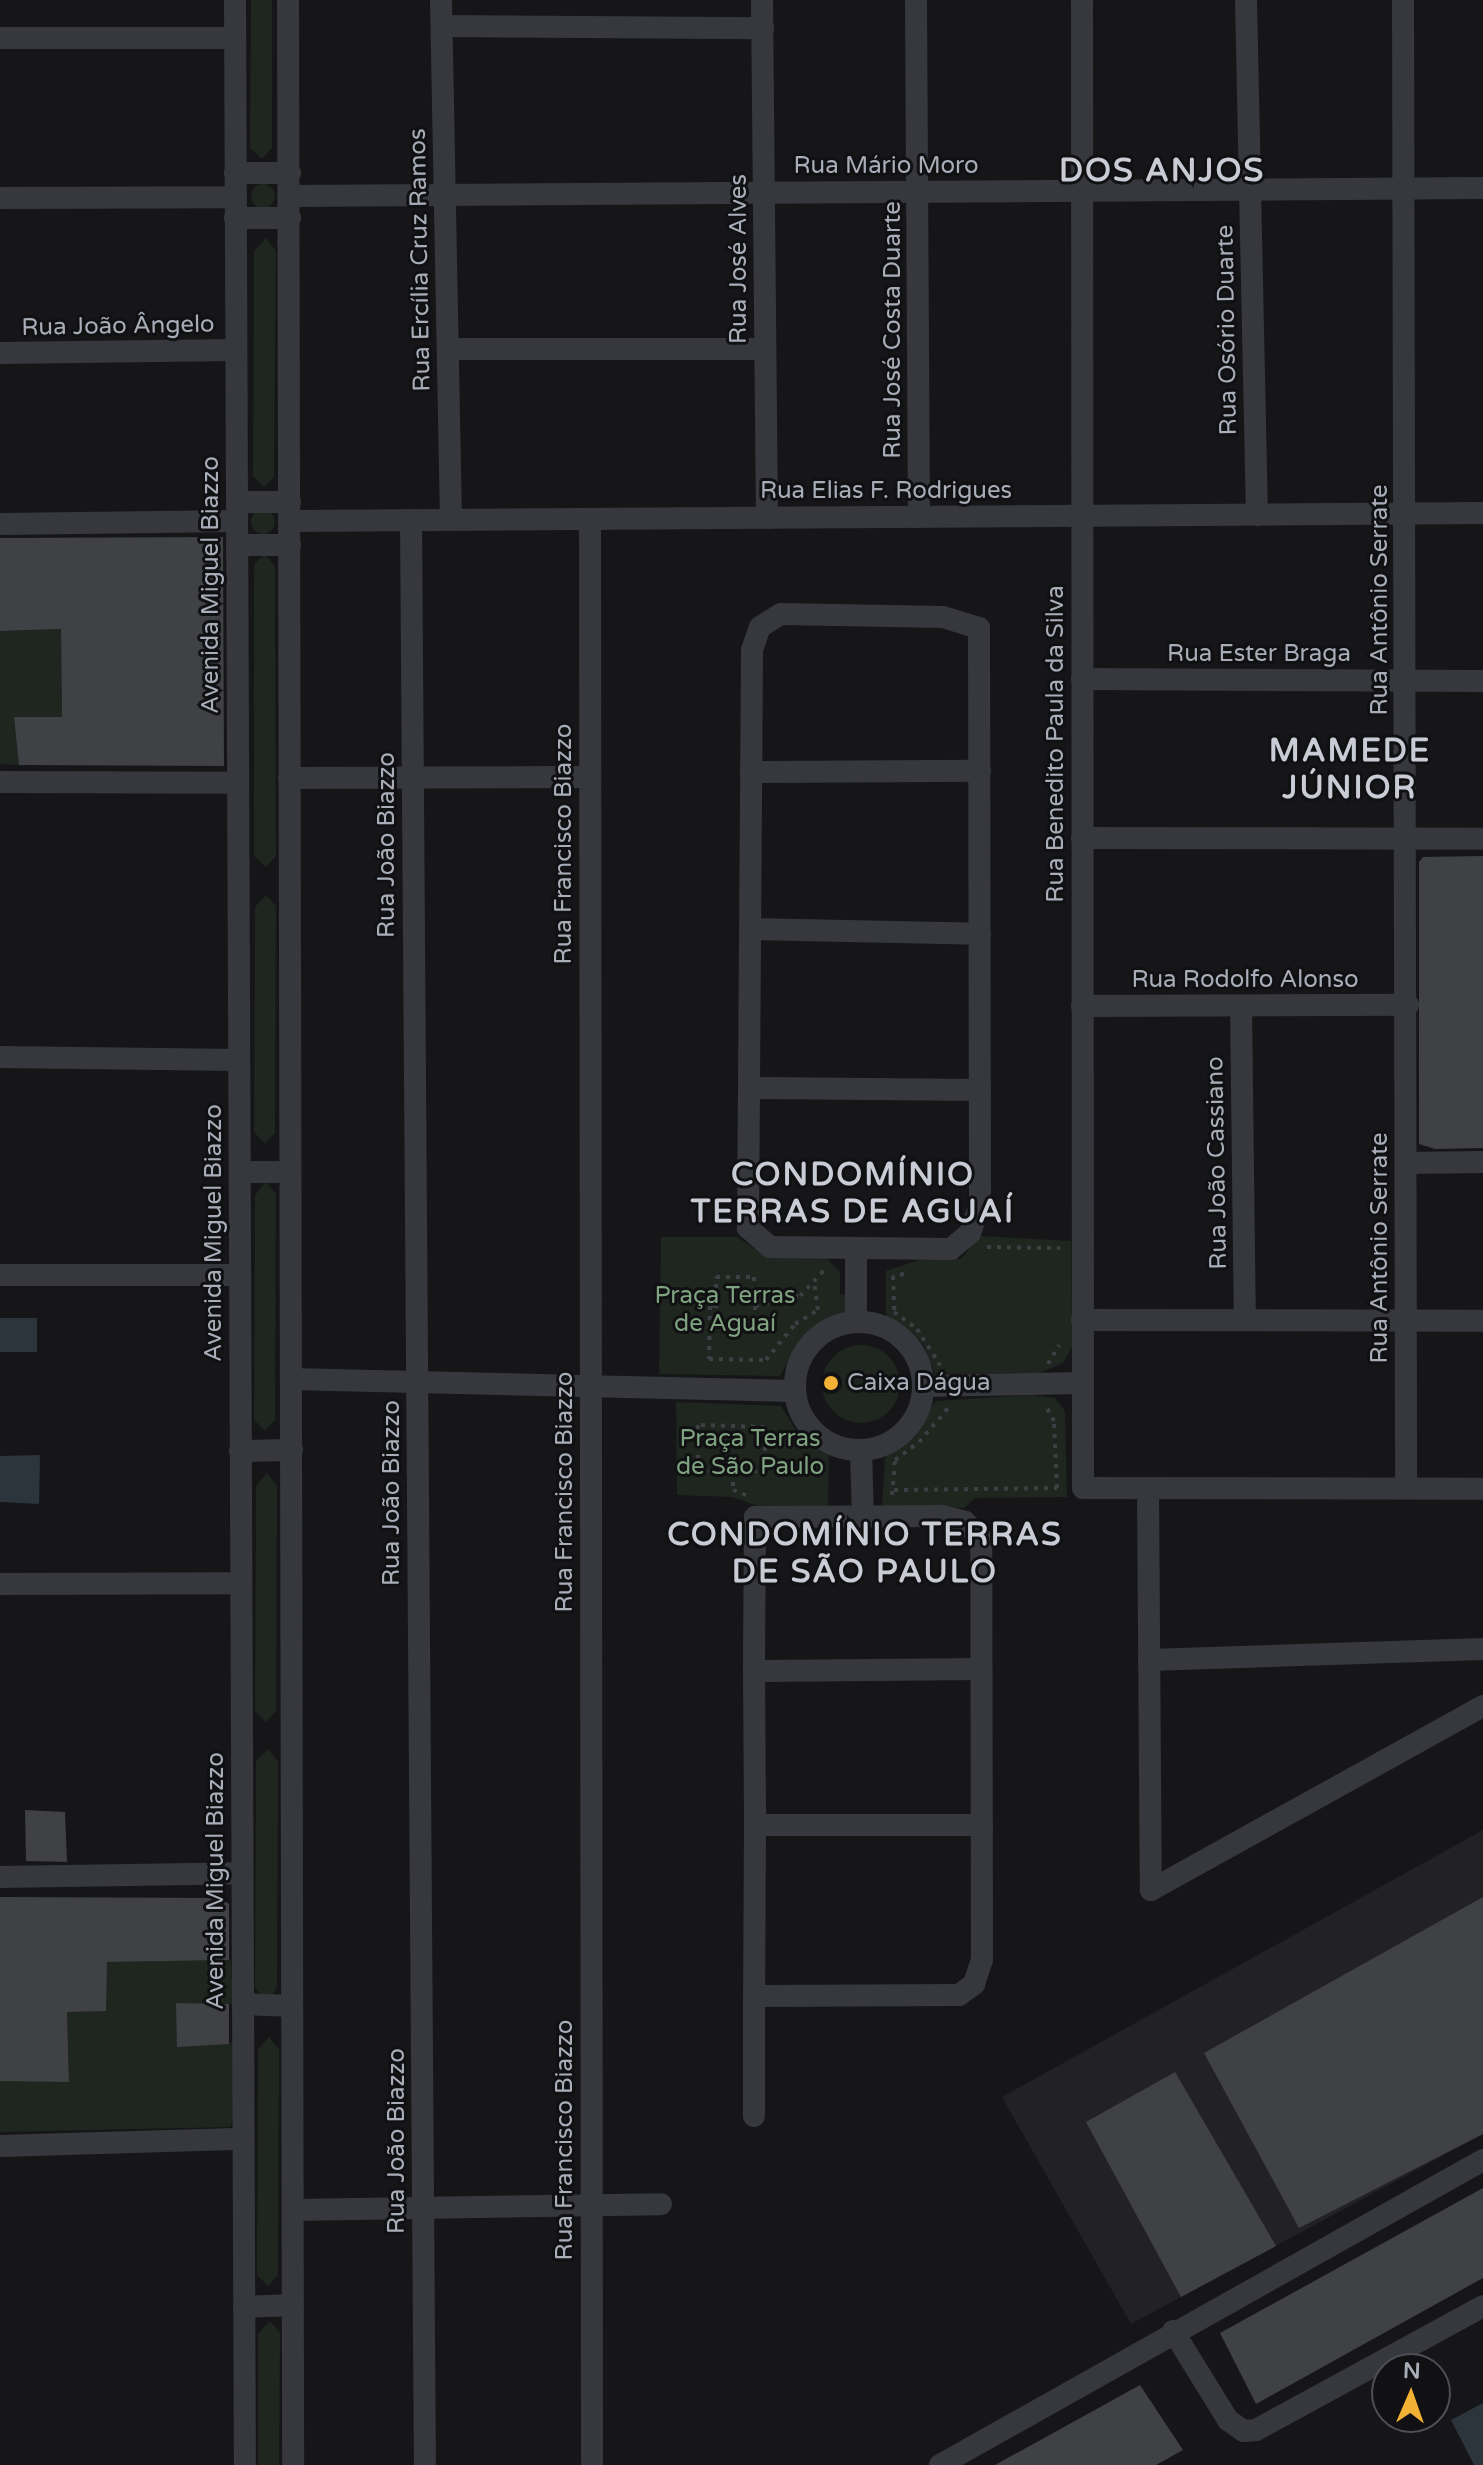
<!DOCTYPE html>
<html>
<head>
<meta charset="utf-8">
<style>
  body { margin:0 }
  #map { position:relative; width:1483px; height:2465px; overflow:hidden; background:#161618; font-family:"Varela Round",sans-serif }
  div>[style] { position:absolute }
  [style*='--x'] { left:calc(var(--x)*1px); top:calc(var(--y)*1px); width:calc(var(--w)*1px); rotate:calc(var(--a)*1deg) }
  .built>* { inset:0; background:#222225 }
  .green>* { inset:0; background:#1e261f }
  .round { border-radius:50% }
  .water>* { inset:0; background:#2c353c }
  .building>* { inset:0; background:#404145 }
  .path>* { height:4px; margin-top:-2px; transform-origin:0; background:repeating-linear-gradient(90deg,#3d3f44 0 4px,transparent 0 10px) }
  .minor>* { height:22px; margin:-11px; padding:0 11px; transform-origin:11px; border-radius:11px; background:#37383d }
  .minor>.ring { margin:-11px; padding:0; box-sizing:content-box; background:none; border:22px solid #37383d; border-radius:50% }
  .dots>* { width:22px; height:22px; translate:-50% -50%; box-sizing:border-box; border:4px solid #111113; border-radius:50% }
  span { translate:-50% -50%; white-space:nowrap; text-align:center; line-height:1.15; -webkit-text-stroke:6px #111113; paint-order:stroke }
  .street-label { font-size:24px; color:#a8adb8 }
  .park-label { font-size:24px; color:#7fa381 }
  .poi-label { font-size:24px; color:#a8adb8 }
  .left { translate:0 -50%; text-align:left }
  .district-label { font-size:32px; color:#c9ccd4; font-weight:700; letter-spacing:2px }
  .north { position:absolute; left:1371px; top:2353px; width:80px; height:80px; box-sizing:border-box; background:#111113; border:2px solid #4d4f55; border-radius:50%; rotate:2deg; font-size:22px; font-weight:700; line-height:32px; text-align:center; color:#a8adb8 }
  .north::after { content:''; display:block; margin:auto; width:28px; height:36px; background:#f2b134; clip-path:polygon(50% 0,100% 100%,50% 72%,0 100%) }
</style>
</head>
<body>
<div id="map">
  <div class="built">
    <div style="clip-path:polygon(1483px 1830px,1483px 2134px,1131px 2324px,1002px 2097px)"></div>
  </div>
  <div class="green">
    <div style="clip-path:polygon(251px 0,272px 0,272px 148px,262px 159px,250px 148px)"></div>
    <div class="round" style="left:251px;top:184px;width:24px;height:24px"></div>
    <div style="clip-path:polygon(266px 238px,276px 251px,274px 477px,264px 487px,253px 476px,254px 251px)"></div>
    <div class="round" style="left:251px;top:510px;width:24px;height:24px"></div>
    <div style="clip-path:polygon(265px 554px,275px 567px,276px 856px,266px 867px,254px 856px,254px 564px)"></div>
    <div style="clip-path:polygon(61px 629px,62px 717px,14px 717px,19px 765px,0 764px,0 631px)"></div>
    <div style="clip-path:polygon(266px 895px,276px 906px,275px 1133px,265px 1144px,254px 1132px,255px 907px)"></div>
    <div style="clip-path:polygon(266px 1182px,276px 1194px,275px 1420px,265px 1431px,254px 1420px,255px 1195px)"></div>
    <div style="clip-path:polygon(980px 1236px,1071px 1241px,1072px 1347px,1063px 1363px,1039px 1373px,935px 1374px,924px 1345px,886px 1317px,886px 1271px,925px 1258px,961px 1259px)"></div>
    <div style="clip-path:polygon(661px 1237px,737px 1237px,764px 1255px,824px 1256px,840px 1272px,840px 1294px,847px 1295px,847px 1316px,830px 1317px,801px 1338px,780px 1376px,659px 1374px)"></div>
    <div class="round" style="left:822px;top:1345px;width:78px;height:78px"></div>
    <div style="clip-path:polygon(1031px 1395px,1055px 1398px,1065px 1411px,1067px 1497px,975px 1498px,964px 1508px,882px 1505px,885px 1458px,936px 1401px)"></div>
    <div style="clip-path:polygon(676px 1402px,781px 1406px,800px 1437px,829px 1454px,828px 1507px,767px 1509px,732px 1497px,677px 1495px)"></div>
    <div style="clip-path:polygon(267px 1473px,277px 1485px,276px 1711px,266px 1722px,255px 1711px,256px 1486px)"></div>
    <div style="clip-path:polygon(268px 1749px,278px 1761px,277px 1987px,272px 1995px,260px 1994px,255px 1987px,256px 1761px)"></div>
    <div style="clip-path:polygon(231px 1960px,233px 2004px,177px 2003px,178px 2046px,234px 2043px,235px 2116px,230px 2127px,0 2132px,0 2081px,69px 2081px,67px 2012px,0 1991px,107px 1962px)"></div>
    <div style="clip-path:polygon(269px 2037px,279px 2049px,278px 2275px,268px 2286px,257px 2275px,258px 2049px)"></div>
    <div style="clip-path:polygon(270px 2321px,280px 2333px,279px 2465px,258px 2465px,258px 2334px)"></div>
  </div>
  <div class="water">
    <div style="clip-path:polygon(0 1318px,37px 1318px,37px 1352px,0 1352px)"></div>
    <div style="clip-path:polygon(40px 1455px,39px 1504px,0 1502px,0 1456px)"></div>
    <div style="clip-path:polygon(1483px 2403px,1483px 2465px,1474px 2465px,1451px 2420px)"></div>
  </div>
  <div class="building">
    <div style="clip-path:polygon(223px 537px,224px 766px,19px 765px,14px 717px,62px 717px,61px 629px,0 631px,0 538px)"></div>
    <div style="clip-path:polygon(1483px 856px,1483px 1148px,1435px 1149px,1419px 1144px,1419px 862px,1423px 857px)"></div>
    <div style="clip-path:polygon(25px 1810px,65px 1812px,67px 1862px,26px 1861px)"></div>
    <div style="clip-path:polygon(0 1897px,221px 1898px,229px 1904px,229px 1960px,107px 1962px,106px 2011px,67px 2012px,69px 2082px,0 2081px)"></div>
    <div style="clip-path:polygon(1483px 1897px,1483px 2134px,1299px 2228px,1204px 2053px)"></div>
    <div style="clip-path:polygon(176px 2003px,229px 2004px,229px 2044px,177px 2047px)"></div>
    <div style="clip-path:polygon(1175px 2072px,1276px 2246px,1181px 2297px,1086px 2122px)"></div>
    <div style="clip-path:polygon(1483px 2188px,1483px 2278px,1256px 2404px,1220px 2333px)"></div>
    <div style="clip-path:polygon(1140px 2385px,1183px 2450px,1156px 2465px,995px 2465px)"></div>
  </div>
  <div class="path">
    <div style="--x:987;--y:1247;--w:73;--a:0.8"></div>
    <div style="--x:904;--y:1274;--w:11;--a:170"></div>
    <div style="--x:893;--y:1276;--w:36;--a:88"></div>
    <div style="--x:894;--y:1312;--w:29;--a:36"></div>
    <div style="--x:917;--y:1329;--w:43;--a:57.4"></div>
    <div style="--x:716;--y:1305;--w:6;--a:171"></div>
    <div style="--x:710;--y:1306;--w:53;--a:91.1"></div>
    <div style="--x:709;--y:1359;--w:57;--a:1"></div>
    <div style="--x:766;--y:1360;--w:46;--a:-51.1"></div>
    <div style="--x:795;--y:1324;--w:27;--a:-31"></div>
    <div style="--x:818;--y:1310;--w:27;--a:-98"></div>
    <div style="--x:755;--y:1306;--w:23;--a:92"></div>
    <div style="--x:754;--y:1329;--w:38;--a:-178"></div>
    <div style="--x:716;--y:1328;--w:51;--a:-90"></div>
    <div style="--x:716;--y:1277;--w:38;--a:0"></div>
    <div style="--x:754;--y:1277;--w:29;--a:88"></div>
    <div style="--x:755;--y:1306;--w:46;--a:-12.5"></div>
    <div style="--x:800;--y:1296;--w:37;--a:-47"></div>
    <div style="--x:1048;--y:1364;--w:22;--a:-60"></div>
    <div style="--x:733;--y:1472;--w:32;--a:-2"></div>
    <div style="--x:765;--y:1471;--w:44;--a:-90"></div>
    <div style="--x:765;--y:1427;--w:67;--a:-178.3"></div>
    <div style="--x:698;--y:1425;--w:46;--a:90"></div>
    <div style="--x:698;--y:1471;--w:35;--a:2"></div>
    <div style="--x:733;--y:1472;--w:18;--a:90"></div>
    <div style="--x:733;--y:1490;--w:18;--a:22"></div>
    <div style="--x:894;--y:1490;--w:163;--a:-0.7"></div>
    <div style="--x:1057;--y:1488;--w:67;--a:-92.6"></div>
    <div style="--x:1054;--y:1421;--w:18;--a:-119"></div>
    <div style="--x:892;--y:1495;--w:35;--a:-85"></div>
    <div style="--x:895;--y:1460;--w:30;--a:-37"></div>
    <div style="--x:919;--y:1442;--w:46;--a:-49.4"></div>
  </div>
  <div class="minor">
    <div style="--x:235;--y:0;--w:2465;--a:89.77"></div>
    <div style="--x:288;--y:0;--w:2465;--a:89.88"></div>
    <div style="--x:441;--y:0;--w:520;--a:88.9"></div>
    <div style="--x:762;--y:0;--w:518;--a:89.45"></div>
    <div style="--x:916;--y:0;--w:517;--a:89.67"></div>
    <div style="--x:1082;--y:0;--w:1488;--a:89.96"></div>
    <div style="--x:1083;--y:1488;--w:400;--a:0.1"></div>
    <div style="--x:1246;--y:0;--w:515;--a:88.78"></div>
    <div style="--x:1403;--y:0;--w:1488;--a:89.88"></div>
    <div style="--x:442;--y:26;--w:321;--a:0.4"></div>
    <div style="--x:0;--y:38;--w:235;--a:0"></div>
    <div style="--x:235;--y:173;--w:55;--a:0"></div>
    <div style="--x:289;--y:196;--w:1194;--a:-0.38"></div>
    <div style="--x:0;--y:198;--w:236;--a:-0.2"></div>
    <div style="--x:235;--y:218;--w:55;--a:0"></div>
    <div style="--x:448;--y:349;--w:317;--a:0"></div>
    <div style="--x:0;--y:353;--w:236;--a:-0.7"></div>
    <div style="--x:237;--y:502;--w:53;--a:0"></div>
    <div style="--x:590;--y:519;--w:1946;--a:89.94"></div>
    <div style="--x:411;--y:520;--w:1945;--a:89.59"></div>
    <div style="--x:290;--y:521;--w:1193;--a:-0.38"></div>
    <div style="--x:0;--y:524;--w:237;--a:-0.7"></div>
    <div style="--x:237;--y:545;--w:53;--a:0"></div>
    <div style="--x:781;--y:614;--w:162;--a:1.1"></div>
    <div style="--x:943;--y:617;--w:38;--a:17"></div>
    <div style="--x:979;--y:628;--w:576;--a:89.9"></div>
    <div style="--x:980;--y:1204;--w:31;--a:109"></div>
    <div style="--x:970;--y:1233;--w:25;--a:140"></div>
    <div style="--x:951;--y:1249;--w:181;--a:-179.4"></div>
    <div style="--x:770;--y:1247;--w:29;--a:-139"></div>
    <div style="--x:748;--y:1228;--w:578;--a:-89.6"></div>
    <div style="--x:752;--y:650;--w:24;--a:-71"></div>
    <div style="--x:760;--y:627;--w:25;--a:-32"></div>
    <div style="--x:1082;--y:679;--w:401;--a:0.3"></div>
    <div style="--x:751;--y:772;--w:229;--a:-0.3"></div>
    <div style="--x:289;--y:778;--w:301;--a:-0.2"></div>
    <div style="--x:0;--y:782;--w:237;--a:0.2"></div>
    <div style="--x:1082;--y:838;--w:401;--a:0.1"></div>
    <div style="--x:750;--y:929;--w:230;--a:1.2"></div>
    <div style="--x:1082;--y:1006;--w:326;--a:-0.2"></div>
    <div style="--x:1241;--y:1006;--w:314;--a:89.3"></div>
    <div style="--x:0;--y:1057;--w:239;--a:0.7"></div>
    <div style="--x:749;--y:1088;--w:231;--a:0.5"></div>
    <div style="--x:1406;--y:1163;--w:77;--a:-0.7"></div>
    <div style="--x:240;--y:1172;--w:50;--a:0"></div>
    <div style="--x:856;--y:1248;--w:74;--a:90"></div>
    <div style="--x:0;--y:1275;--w:240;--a:0"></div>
    <div style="--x:1082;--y:1320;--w:401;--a:0.1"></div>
    <div class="ring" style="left:795px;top:1322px;width:106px;height:106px"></div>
    <div style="--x:291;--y:1379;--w:503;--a:1.37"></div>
    <div style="--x:924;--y:1386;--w:158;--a:-1.1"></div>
    <div style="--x:240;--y:1451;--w:52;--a:-1.1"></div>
    <div style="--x:861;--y:1451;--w:66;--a:88.3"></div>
    <div style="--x:1148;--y:1488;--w:402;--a:89.6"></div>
    <div style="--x:1151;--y:1890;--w:380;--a:-29"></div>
    <div style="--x:0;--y:1584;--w:241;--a:-0.2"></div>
    <div style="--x:1149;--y:1660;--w:334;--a:-1.9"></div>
    <div style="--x:754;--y:1671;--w:227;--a:-0.5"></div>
    <div style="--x:755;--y:1825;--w:227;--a:0"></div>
    <div style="--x:0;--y:1877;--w:242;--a:-0.9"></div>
    <div style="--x:754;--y:1996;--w:205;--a:-0.3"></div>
    <div style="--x:959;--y:1995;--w:19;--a:-36"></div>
    <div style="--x:974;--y:1984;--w:25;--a:-72"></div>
    <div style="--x:982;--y:1960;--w:422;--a:-90.1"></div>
    <div style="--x:981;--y:1538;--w:23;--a:-135"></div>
    <div style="--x:965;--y:1522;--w:24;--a:-165"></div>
    <div style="--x:942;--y:1516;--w:187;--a:179.7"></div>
    <div style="--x:755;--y:1517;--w:154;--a:90.4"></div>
    <div style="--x:754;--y:1671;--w:154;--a:89.6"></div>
    <div style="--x:755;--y:1825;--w:171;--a:90.3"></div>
    <div style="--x:754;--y:1996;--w:120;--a:90"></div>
    <div style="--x:243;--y:2004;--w:49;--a:2.3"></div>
    <div style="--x:0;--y:2146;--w:243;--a:-1.7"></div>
    <div style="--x:293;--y:2210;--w:368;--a:-0.9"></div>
    <div style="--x:244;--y:2307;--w:49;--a:-2.3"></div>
    <div style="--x:1173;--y:2331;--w:105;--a:58.3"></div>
    <div style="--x:1228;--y:2420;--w:19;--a:35"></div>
    <div style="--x:1244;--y:2431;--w:12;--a:-5"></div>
    <div style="--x:1256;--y:2430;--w:259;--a:-28.6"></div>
    <div style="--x:940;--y:2465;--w:623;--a:-29.32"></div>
  </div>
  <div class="dots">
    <div style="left:831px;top:1383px;background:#f2b134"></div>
  </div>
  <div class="street-label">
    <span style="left:886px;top:166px">Rua Mário Moro</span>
    <span style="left:739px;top:259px;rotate:-90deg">Rua José Alves</span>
    <span style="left:420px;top:260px;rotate:-91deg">Rua Ercília Cruz Ramos</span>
    <span style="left:118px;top:326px;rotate:-1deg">Rua João Ângelo</span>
    <span style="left:893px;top:330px;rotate:-90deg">Rua José Costa Duarte</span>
    <span style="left:1227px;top:330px;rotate:-91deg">Rua Osório Duarte</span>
    <span style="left:886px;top:491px">Rua Elias F. Rodrigues</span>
    <span style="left:211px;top:585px;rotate:-90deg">Avenida Miguel Biazzo</span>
    <span style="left:1380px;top:600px;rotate:-90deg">Rua Antônio Serrate</span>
    <span style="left:1259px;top:654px">Rua Ester Braga</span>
    <span style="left:1056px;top:744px;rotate:-90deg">Rua Benedito Paula da Silva</span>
    <span style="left:564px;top:844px;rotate:-90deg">Rua Francisco Biazzo</span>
    <span style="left:387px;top:845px;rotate:-90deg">Rua João Biazzo</span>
    <span style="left:1245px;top:980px">Rua Rodolfo Alonso</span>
    <span style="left:1217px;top:1163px;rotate:-91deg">Rua João Cassiano</span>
    <span style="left:214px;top:1233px;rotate:-90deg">Avenida Miguel Biazzo</span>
    <span style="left:1380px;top:1248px;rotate:-90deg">Rua Antônio Serrate</span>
    <span style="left:565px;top:1492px;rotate:-90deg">Rua Francisco Biazzo</span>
    <span style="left:392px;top:1493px;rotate:-90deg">Rua João Biazzo</span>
    <span style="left:216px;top:1881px;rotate:-90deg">Avenida Miguel Biazzo</span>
    <span style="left:565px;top:2140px;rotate:-90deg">Rua Francisco Biazzo</span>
    <span style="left:397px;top:2141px;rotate:-90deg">Rua João Biazzo</span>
  </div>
  <div class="park-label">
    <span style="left:725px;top:1310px">Praça Terras<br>de Aguaí</span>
    <span style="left:750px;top:1453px">Praça Terras<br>de São Paulo</span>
  </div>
  <div class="poi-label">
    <span class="left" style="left:847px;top:1383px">Caixa Dágua</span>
  </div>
  <div class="district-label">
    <span style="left:1162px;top:171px">DOS ANJOS</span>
    <span style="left:1350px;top:770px">MAMEDE<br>JÚNIOR</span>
    <span style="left:853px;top:1194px">CONDOMÍNIO<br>TERRAS DE AGUAÍ</span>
    <span style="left:865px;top:1554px">CONDOMÍNIO TERRAS<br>DE SÃO PAULO</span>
  </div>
  <div class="north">N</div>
</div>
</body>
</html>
